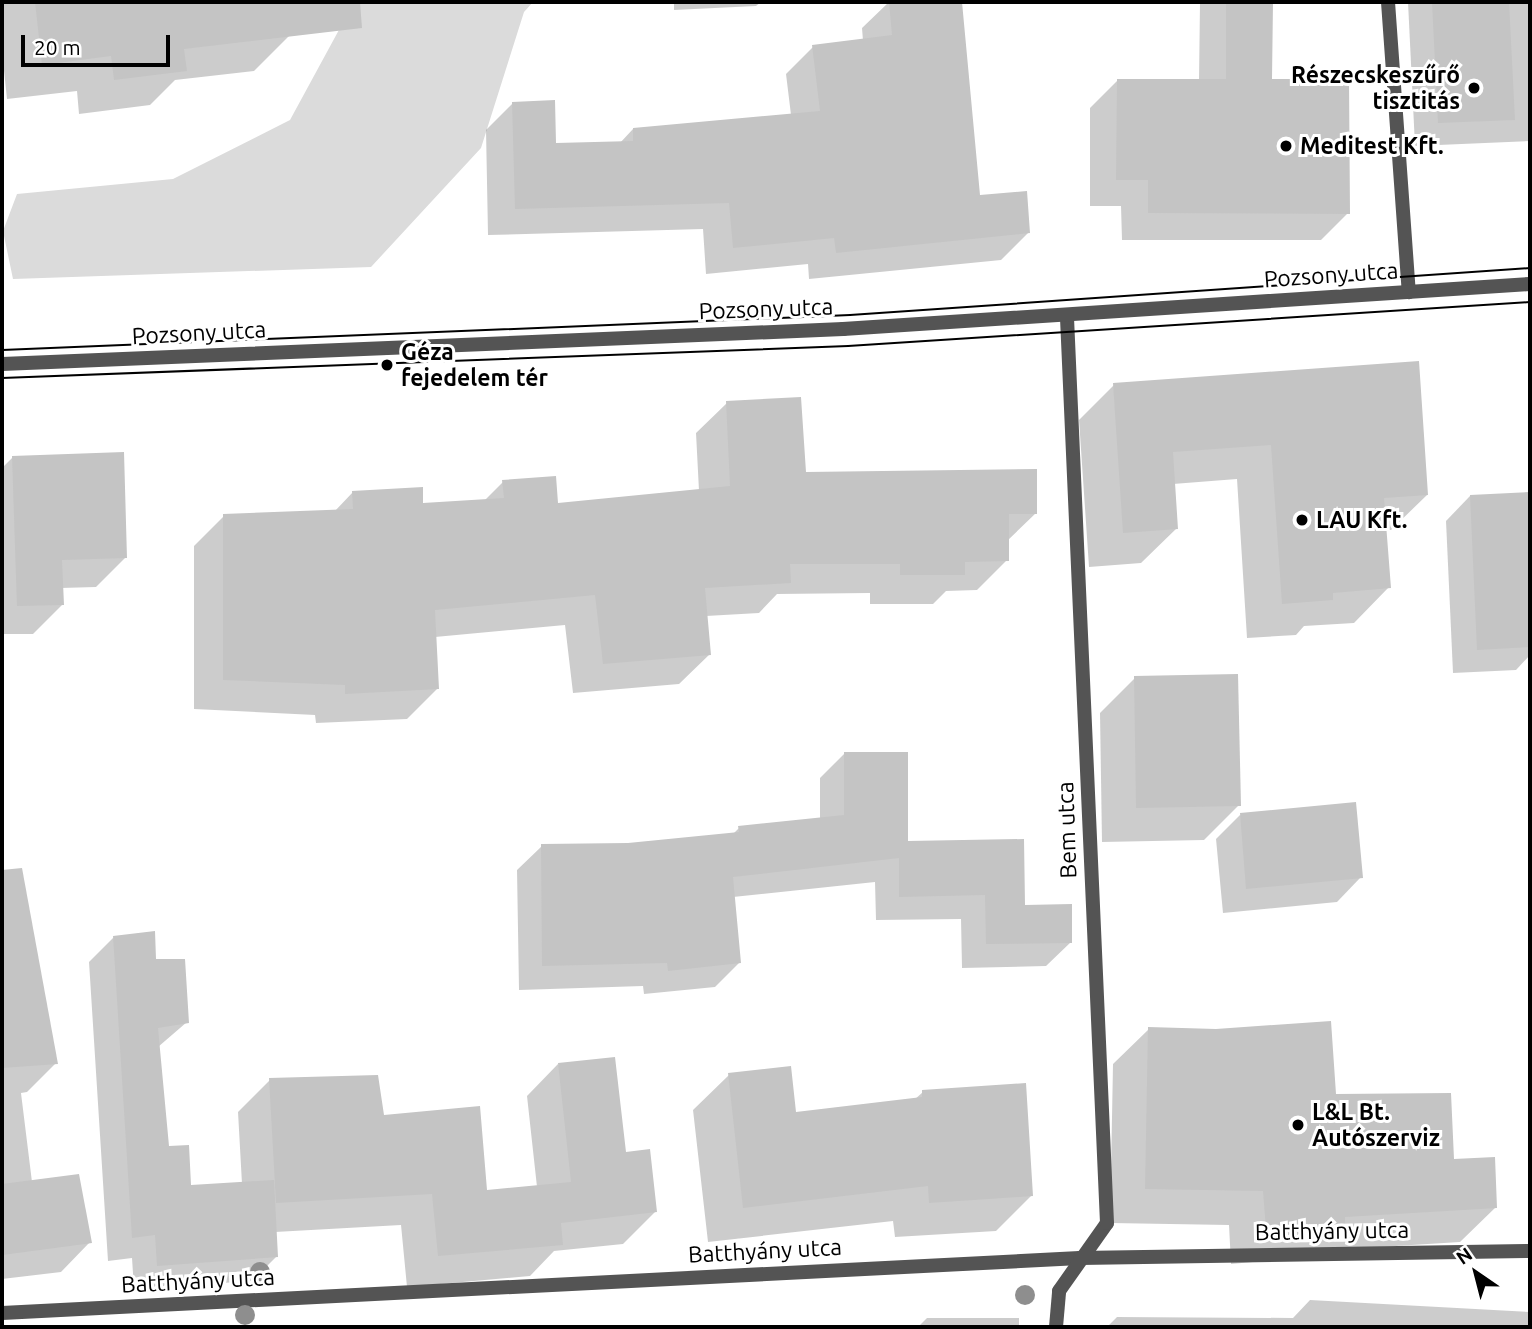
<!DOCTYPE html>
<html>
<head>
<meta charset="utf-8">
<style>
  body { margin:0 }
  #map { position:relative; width:1532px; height:1329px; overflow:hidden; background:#fff; font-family:Ubuntu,sans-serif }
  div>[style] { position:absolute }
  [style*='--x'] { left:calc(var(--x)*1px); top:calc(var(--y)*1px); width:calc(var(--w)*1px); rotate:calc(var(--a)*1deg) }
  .green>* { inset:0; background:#dbdbdb }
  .shadow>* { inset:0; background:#0003 }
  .building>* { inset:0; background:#c4c4c4 }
  .minor>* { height:14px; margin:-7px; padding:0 7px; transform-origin:7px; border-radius:7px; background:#545454 }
  .tertiary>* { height:14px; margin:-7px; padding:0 7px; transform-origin:7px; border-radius:7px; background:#545454 }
  .tram>* { height:2px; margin:-1px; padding:0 1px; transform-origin:1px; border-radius:1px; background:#000 }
  .trees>* { width:20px; height:20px; margin:-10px; border-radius:50%; background:#8e8e8e }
  .dots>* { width:19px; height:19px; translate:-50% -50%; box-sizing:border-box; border:4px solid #fff; border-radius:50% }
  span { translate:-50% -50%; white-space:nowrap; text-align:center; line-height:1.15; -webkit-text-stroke:6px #fff; paint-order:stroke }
  .poi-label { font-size:23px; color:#000; font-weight:700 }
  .right { translate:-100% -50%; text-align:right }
  .left { translate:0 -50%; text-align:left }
  .street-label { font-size:23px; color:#000 }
  .frame { position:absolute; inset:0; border:4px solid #000; pointer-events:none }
  .north { position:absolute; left:1441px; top:1238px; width:70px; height:70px; -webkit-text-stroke:5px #fff; paint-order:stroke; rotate:325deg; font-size:19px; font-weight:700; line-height:28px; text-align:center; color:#000 }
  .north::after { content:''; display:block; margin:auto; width:24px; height:32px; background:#000; clip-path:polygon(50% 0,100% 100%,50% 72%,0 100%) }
  .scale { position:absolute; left:21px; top:35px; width:149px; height:32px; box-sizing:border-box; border:4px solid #000; border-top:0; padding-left:9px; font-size:21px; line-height:24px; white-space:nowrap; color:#000; -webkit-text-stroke:5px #fff; paint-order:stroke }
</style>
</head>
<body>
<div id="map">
  <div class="green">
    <div style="clip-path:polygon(333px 2px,533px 2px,524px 12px,481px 148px,371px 267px,13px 279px,3px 231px,17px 194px,173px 179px,290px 120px,340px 28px)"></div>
  </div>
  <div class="shadow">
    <div style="clip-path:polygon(2px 2px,285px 2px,289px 36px,254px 71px,175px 80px,150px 105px,79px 114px,77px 91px,7px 99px,2px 52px)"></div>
    <div style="clip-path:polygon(674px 2px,761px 2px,756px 6px,674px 10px)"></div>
    <div style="clip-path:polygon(889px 2px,961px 2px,979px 197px,1028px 233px,1001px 260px,809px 279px,808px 264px,706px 274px,703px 229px,488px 235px,486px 130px,513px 103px,554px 145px,619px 144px,633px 129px,791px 115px,786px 74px,813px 47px,863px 41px,862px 28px)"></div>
    <div style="clip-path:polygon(1200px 2px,1271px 2px,1270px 81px,1348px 213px,1321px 240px,1122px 240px,1121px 206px,1090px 206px,1090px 108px,1117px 81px,1199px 81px)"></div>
    <div style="clip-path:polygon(1408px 2px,1530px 2px,1530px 141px,1415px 146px)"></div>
    <div style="clip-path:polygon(1114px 385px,1427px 495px,1391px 530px,1385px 530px,1389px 587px,1354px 623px,1304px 626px,1296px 635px,1247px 638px,1237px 479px,1173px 484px,1177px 528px,1141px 563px,1089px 567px,1079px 420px)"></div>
    <div style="clip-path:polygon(727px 403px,804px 474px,1036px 513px,1007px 541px,1007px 560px,977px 590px,946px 591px,933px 604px,870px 604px,870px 593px,777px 594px,759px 613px,706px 616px,710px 654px,679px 684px,573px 693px,565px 625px,435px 637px,437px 689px,407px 719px,316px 723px,315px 715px,194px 709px,194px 546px,224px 516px,334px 512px,353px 492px,422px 505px,484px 501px,503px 482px,556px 505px,699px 491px,696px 433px)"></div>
    <div style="clip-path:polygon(13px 457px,125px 558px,96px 587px,61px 588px,62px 605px,33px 634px,2px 634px,2px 468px)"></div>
    <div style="clip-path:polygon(1530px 494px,1530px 655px,1516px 670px,1453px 673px,1446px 521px,1470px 496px)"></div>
    <div style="clip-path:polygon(1135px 678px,1239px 805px,1204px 840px,1102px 842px,1100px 713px)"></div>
    <div style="clip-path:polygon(845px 753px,906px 843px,1023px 906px,1071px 942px,1046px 966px,962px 968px,961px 919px,876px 920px,875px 882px,733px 897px,739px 963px,715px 987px,644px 994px,643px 986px,519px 990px,517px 870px,542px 846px,629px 844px,732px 835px,739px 828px,820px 819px,820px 778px)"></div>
    <div style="clip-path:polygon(1240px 815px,1361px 877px,1337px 902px,1223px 913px,1216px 839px)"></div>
    <div style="clip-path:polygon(23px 882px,56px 1063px,27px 1092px,21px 1093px,32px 1182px,90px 1242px,61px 1272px,2px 1279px,2px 887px)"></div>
    <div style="clip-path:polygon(113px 938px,154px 961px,187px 1022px,158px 1047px,167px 1148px,189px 1187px,242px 1184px,238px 1112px,270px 1080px,382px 1117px,486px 1191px,537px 1187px,527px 1096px,558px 1064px,624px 1154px,655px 1212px,623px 1244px,554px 1251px,530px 1276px,407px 1287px,401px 1225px,275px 1232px,276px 1257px,252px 1281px,134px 1289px,132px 1258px,108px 1261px,89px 962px)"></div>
    <div style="clip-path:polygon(1149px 1029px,1335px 1096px,1453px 1161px,1496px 1207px,1460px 1242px,1315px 1251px,1308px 1257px,1231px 1264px,1229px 1225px,1110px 1223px,1113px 1064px)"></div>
    <div style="clip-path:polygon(729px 1075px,795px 1114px,914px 1100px,923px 1092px,1032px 1195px,996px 1231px,895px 1237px,893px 1221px,708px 1242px,693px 1110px)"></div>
    <div style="clip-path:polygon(1310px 1300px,1530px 1312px,1530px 1327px,1107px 1327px,1117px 1317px,1293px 1318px)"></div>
    <div style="clip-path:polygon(927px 1318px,1019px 1318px,1019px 1327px,918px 1327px)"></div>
  </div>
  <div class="building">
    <div style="clip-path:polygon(35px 2px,360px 2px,362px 28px,184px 49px,187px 71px,114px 80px,111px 56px,42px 65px)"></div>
    <div style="clip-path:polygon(889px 2px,962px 2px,980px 195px,1027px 191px,1030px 233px,836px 253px,834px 238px,733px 248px,729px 203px,515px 209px,512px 102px,555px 100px,556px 143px,633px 141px,633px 128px,820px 111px,812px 45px,892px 35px)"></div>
    <div style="clip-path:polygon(1226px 2px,1273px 2px,1272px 79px,1349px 79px,1350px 214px,1148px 213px,1148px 180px,1116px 180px,1117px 79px,1226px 79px)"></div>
    <div style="clip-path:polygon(1432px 2px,1509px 2px,1515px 120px,1438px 123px)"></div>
    <div style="clip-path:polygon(1419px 361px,1428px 495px,1384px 498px,1391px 588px,1333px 593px,1333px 600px,1282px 604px,1271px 445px,1173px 452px,1178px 529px,1123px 533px,1113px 383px)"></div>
    <div style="clip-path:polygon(801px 397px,806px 472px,1037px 469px,1037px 514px,1009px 514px,1009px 561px,965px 562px,965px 575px,900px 575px,900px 564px,790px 564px,791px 583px,705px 588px,711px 655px,603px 664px,595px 595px,435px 610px,439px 689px,345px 694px,345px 685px,223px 680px,223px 514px,353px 509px,352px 491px,423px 487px,423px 503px,504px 498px,502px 480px,556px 476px,558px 503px,730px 486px,726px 401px)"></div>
    <div style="clip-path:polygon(124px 452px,127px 558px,62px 560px,64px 605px,17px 606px,12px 456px)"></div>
    <div style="clip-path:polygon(1530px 492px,1530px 647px,1477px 650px,1470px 495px)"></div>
    <div style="clip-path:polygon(1238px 674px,1241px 806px,1136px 808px,1134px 676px)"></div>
    <div style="clip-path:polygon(844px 752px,908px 752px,908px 841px,1024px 839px,1025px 905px,1072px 904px,1072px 943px,986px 944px,985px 895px,899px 897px,899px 858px,733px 877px,741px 963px,668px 971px,667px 963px,542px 966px,541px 844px,628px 843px,739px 832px,738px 826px,844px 815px)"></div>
    <div style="clip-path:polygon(1356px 802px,1363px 878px,1246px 889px,1240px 813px)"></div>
    <div style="clip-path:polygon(22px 868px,58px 1064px,2px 1068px,2px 870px)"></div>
    <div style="clip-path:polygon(155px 931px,156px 959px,185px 959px,189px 1023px,158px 1028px,169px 1146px,189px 1145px,191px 1185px,274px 1180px,278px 1257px,157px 1266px,155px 1235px,132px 1238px,113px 936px)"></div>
    <div style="clip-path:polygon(1331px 1021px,1336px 1094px,1451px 1093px,1454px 1159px,1495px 1157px,1497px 1208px,1345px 1217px,1345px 1223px,1266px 1229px,1263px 1191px,1145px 1189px,1148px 1027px,1216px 1029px)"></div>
    <div style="clip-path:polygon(615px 1057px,626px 1152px,650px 1149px,657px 1212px,561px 1223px,563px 1245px,438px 1256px,432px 1194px,276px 1203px,269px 1078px,378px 1075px,384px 1115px,480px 1106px,487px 1190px,571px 1182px,558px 1063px)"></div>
    <div style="clip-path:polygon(791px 1066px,796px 1112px,922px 1097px,922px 1090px,1026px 1083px,1033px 1196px,929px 1203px,928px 1186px,743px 1208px,728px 1073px)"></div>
    <div style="clip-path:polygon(79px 1174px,92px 1243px,2px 1255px,2px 1184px)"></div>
  </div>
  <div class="minor">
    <div style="--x:1388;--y:2;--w:291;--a:85.9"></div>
    <div style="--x:2;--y:1313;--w:1079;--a:-2.92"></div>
    <div style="--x:1080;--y:1258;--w:450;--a:-0.9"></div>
    <div style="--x:1056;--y:1327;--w:36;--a:-85"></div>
    <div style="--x:1059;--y:1291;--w:83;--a:-54.8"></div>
    <div style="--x:1107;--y:1223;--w:908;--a:-92.53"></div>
  </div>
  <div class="tertiary">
    <div style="--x:2;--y:364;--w:842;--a:-2.38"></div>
    <div style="--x:843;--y:329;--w:688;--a:-3.75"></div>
  </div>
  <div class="tram">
    <div style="--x:2;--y:350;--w:849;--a:-2.36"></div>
    <div style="--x:850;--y:315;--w:682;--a:-3.95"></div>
    <div style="--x:2;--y:378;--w:847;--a:-2.17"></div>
    <div style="--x:848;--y:346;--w:683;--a:-3.69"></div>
  </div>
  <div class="trees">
    <div style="left:260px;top:1272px"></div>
    <div style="left:1025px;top:1295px"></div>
    <div style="left:245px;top:1315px"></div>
  </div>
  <div class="dots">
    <div style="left:1474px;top:88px;background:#000"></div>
    <div style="left:1286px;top:146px;background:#000"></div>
    <div style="left:387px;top:365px;background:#000"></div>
    <div style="left:1302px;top:520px;background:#000"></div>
    <div style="left:1298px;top:1125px;background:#000"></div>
  </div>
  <div class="poi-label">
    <span class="right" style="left:1460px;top:88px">Részecskeszűrő<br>tisztitás</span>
    <span class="left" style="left:1300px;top:146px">Meditest Kft.</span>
    <span class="left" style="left:401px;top:365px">Géza<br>fejedelem tér</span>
    <span class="left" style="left:1316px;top:520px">LAU Kft.</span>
    <span class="left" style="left:1312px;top:1125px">L&amp;L Bt.<br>Autószerviz</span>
  </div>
  <div class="street-label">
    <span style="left:1331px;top:275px;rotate:-4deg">Pozsony utca</span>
    <span style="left:766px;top:309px;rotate:-2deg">Pozsony utca</span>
    <span style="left:199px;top:333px;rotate:-3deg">Pozsony utca</span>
    <span style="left:1067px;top:830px;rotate:-92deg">Bem utca</span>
    <span style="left:1332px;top:1231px;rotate:-1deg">Batthyány utca</span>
    <span style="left:765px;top:1251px;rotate:-3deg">Batthyány utca</span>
    <span style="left:198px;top:1281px;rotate:-3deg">Batthyány utca</span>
  </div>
  <div class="frame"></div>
  <div class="north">N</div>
  <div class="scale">20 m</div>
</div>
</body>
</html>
